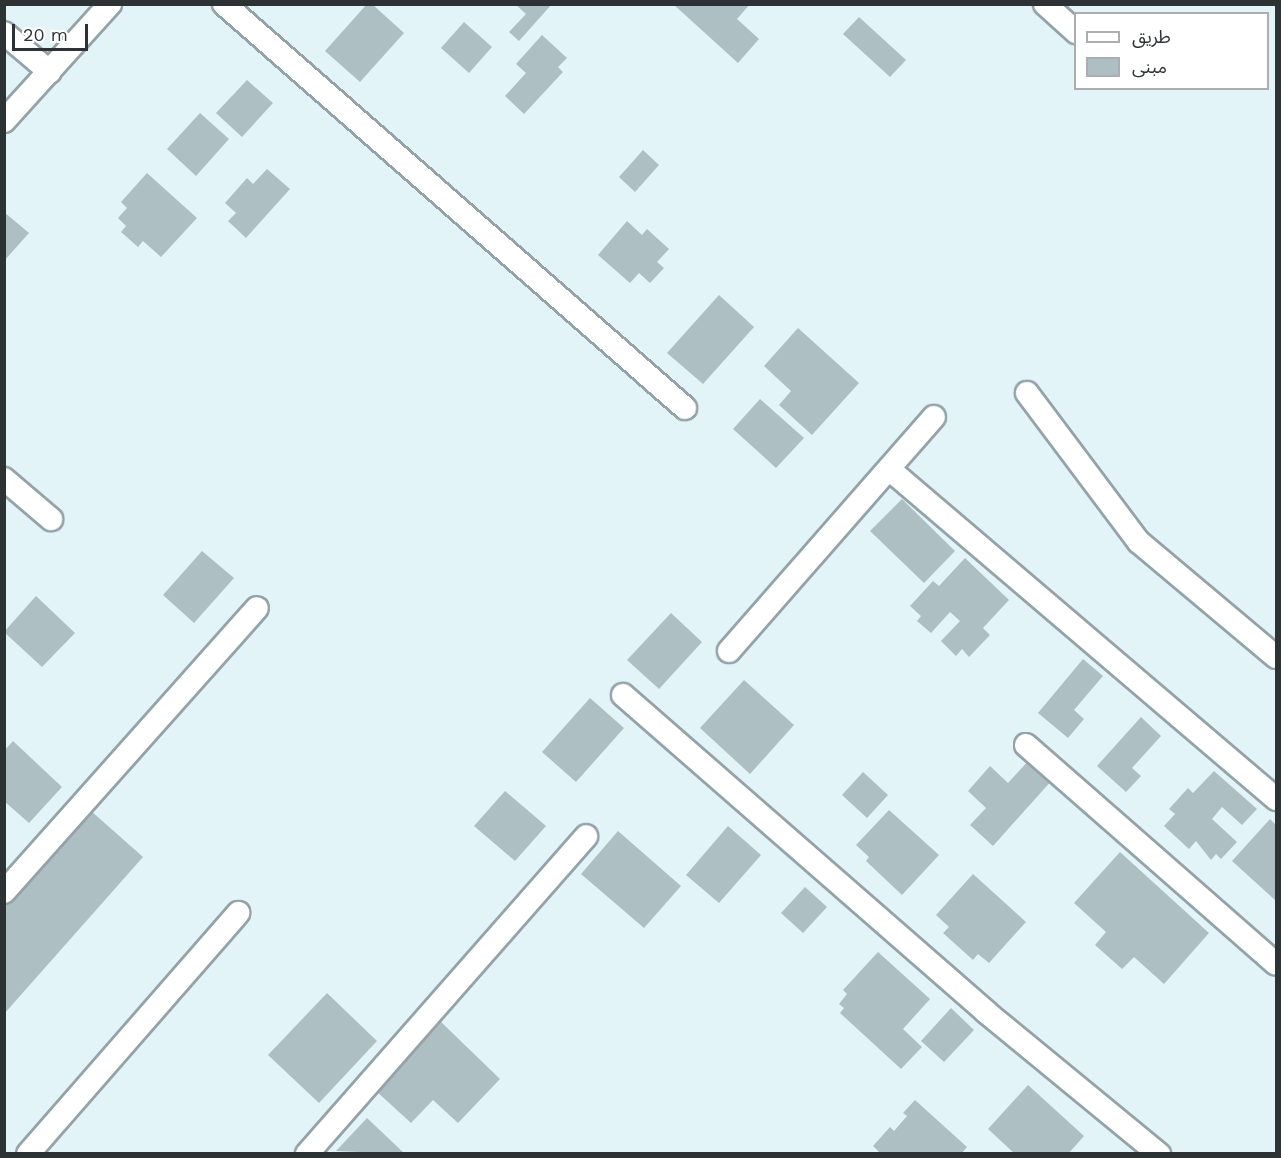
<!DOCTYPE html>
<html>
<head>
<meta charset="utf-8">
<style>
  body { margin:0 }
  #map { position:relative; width:1281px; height:1158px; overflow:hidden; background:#e3f4f9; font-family:"Work Sans","Noto Sans Arabic",sans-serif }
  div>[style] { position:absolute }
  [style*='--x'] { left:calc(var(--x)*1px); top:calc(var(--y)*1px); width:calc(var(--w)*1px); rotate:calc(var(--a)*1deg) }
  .building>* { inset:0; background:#aebfc3 }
  .roads { filter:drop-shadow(2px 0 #93a3a7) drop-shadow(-2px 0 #93a3a7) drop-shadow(0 2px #93a3a7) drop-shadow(0 -2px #93a3a7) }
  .minor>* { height:22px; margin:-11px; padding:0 11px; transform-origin:11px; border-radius:11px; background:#fff }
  span { translate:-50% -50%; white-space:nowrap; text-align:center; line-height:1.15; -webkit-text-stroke:4.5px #fff; paint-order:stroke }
  .frame { position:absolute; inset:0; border:6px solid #2d3335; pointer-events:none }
  .legend { position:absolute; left:1074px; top:12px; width:195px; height:78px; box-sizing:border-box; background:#fff; border:2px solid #abadae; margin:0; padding:8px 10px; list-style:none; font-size:18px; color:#2d3335 }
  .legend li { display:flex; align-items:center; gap:12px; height:30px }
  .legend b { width:30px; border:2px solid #abadae }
  .scale { position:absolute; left:12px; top:24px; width:76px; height:27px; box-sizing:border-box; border:3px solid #2d3335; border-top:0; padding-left:8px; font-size:18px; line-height:21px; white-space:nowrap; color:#2d3335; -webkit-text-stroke:4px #fff; paint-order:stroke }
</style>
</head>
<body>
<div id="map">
  <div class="building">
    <div style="clip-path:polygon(367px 4px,372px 4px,404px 33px,360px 82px,325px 51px)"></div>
    <div style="clip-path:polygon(515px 4px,552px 4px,519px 41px,509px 32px,526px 14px)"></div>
    <div style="clip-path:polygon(673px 4px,750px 4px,737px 19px,759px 39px,738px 63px)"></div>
    <div style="clip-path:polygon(859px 17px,906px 60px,890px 77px,843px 34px)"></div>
    <div style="clip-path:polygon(464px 22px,492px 47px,469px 73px,441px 48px)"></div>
    <div style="clip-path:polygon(542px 35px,567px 58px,558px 67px,563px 72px,524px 114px,505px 96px,526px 73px,516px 64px)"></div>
    <div style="clip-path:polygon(247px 80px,273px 103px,242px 137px,216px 113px)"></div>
    <div style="clip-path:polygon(200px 113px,229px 139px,196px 176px,167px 149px)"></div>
    <div style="clip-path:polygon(643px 150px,659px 165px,635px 192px,619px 177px)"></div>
    <div style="clip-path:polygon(267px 169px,290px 189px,246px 238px,228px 221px,236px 213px,225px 203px,247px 178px,253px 184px)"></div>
    <div style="clip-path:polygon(147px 173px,197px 218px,161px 257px,143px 241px,138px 247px,121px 232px,126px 226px,118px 218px,127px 208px,121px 202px)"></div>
    <div style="clip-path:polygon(4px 212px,29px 233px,4px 261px)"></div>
    <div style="clip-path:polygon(627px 221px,642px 235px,647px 229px,669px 249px,657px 262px,664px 268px,650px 283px,639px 273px,630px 283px,598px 255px)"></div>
    <div style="clip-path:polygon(719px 295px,754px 327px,703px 384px,667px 353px)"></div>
    <div style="clip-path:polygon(798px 328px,859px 383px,812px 435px,779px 405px,791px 391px,764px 366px)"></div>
    <div style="clip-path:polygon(760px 399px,804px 438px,776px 468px,733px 429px)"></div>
    <div style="clip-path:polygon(902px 499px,955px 551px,924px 583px,870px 531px)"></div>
    <div style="clip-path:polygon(202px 551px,234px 578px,194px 623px,163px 595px)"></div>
    <div style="clip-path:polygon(965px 558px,1009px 600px,983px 628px,990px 635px,969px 657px,962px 649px,956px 656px,941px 641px,960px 621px,950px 612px,931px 633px,917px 621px,921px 616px,910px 606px,933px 581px,939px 586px)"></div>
    <div style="clip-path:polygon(36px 596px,75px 633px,42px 667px,4px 632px)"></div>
    <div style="clip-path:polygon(671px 613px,702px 642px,659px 689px,627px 660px)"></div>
    <div style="clip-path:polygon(1083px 659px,1103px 676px,1074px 710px,1084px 719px,1068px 738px,1038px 713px)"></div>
    <div style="clip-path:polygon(744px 680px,794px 725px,750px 774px,700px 728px)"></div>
    <div style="clip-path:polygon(590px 698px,624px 728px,576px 782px,542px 752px)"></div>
    <div style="clip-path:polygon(1141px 717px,1161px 736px,1132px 768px,1141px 776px,1126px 792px,1097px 766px)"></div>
    <div style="clip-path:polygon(13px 741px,62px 787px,29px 823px,4px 801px,4px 751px)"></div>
    <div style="clip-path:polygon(1030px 759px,1053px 779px,993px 846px,970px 825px,986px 808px,968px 791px,990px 766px,1008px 783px)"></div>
    <div style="clip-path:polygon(1214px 771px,1257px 809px,1242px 825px,1222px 807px,1212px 819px,1237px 842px,1221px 859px,1216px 854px,1211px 860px,1196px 841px,1189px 849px,1164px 826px,1175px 814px,1169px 809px,1188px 788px,1193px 793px)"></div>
    <div style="clip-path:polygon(863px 772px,888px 795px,867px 818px,842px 795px)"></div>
    <div style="clip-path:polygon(505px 791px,546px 826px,515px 861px,474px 826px)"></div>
    <div style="clip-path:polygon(90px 810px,143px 857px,4px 1014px,4px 906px)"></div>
    <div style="clip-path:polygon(889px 810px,939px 855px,902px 895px,866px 861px,869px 857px,856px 845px)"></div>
    <div style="clip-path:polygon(1270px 819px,1276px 825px,1276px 901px,1232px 861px)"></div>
    <div style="clip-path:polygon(728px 826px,761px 855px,719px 903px,686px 875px)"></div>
    <div style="clip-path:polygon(618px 831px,681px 886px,644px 928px,581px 874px)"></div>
    <div style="clip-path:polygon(1120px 852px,1209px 933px,1164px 984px,1134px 957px,1122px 969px,1095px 945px,1106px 932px,1074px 903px)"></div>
    <div style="clip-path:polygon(973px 874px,1026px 922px,989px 963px,978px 954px,973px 960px,943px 933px,949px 927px,936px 915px)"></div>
    <div style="clip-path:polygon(805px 887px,827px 907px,803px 933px,781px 913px)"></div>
    <div style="clip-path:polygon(878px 952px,930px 999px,903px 1029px,922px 1047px,901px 1069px,840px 1013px,844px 1008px,839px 1004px,847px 994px,843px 990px)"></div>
    <div style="clip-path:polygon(327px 993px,377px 1041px,319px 1103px,268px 1055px)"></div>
    <div style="clip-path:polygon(951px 1008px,974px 1030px,944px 1062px,921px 1041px)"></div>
    <div style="clip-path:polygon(440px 1021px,500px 1079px,458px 1123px,433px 1100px,411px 1123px,375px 1090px)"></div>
    <div style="clip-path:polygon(1028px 1085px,1084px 1136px,1068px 1154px,1015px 1154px,988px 1129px)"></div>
    <div style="clip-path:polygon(915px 1100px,967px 1147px,961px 1154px,881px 1154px,873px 1146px,890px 1127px,894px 1131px,907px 1116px,903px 1113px)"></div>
    <div style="clip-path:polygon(367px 1118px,405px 1154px,336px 1151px)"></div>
  </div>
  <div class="roads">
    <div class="minor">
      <div style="--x:224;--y:4;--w:613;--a:41.23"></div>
      <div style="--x:1045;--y:4;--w:42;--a:42.1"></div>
      <div style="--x:4;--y:33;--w:60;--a:40.3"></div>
      <div style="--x:4;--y:121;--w:158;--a:-47.8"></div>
      <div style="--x:1027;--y:393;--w:186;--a:53.1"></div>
      <div style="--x:1139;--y:542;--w:179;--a:40"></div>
      <div style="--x:889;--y:469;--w:509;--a:40.45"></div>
      <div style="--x:4;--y:479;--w:62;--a:40.4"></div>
      <div style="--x:729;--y:651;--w:311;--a:-48.8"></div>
      <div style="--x:623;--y:695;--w:482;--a:41.1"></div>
      <div style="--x:986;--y:1012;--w:224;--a:39.4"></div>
      <div style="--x:1026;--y:745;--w:332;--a:41.2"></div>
      <div style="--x:4;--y:892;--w:380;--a:-48.3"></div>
      <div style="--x:28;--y:1154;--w:320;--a:-48.9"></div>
      <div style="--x:307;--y:1154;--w:423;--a:-48.7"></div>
    </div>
  </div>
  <div class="frame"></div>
  <ul class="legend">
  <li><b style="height:8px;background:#fff"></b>طريق</li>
  <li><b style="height:16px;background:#aebfc3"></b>مبنى</li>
  </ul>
  <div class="scale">20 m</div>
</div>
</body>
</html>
